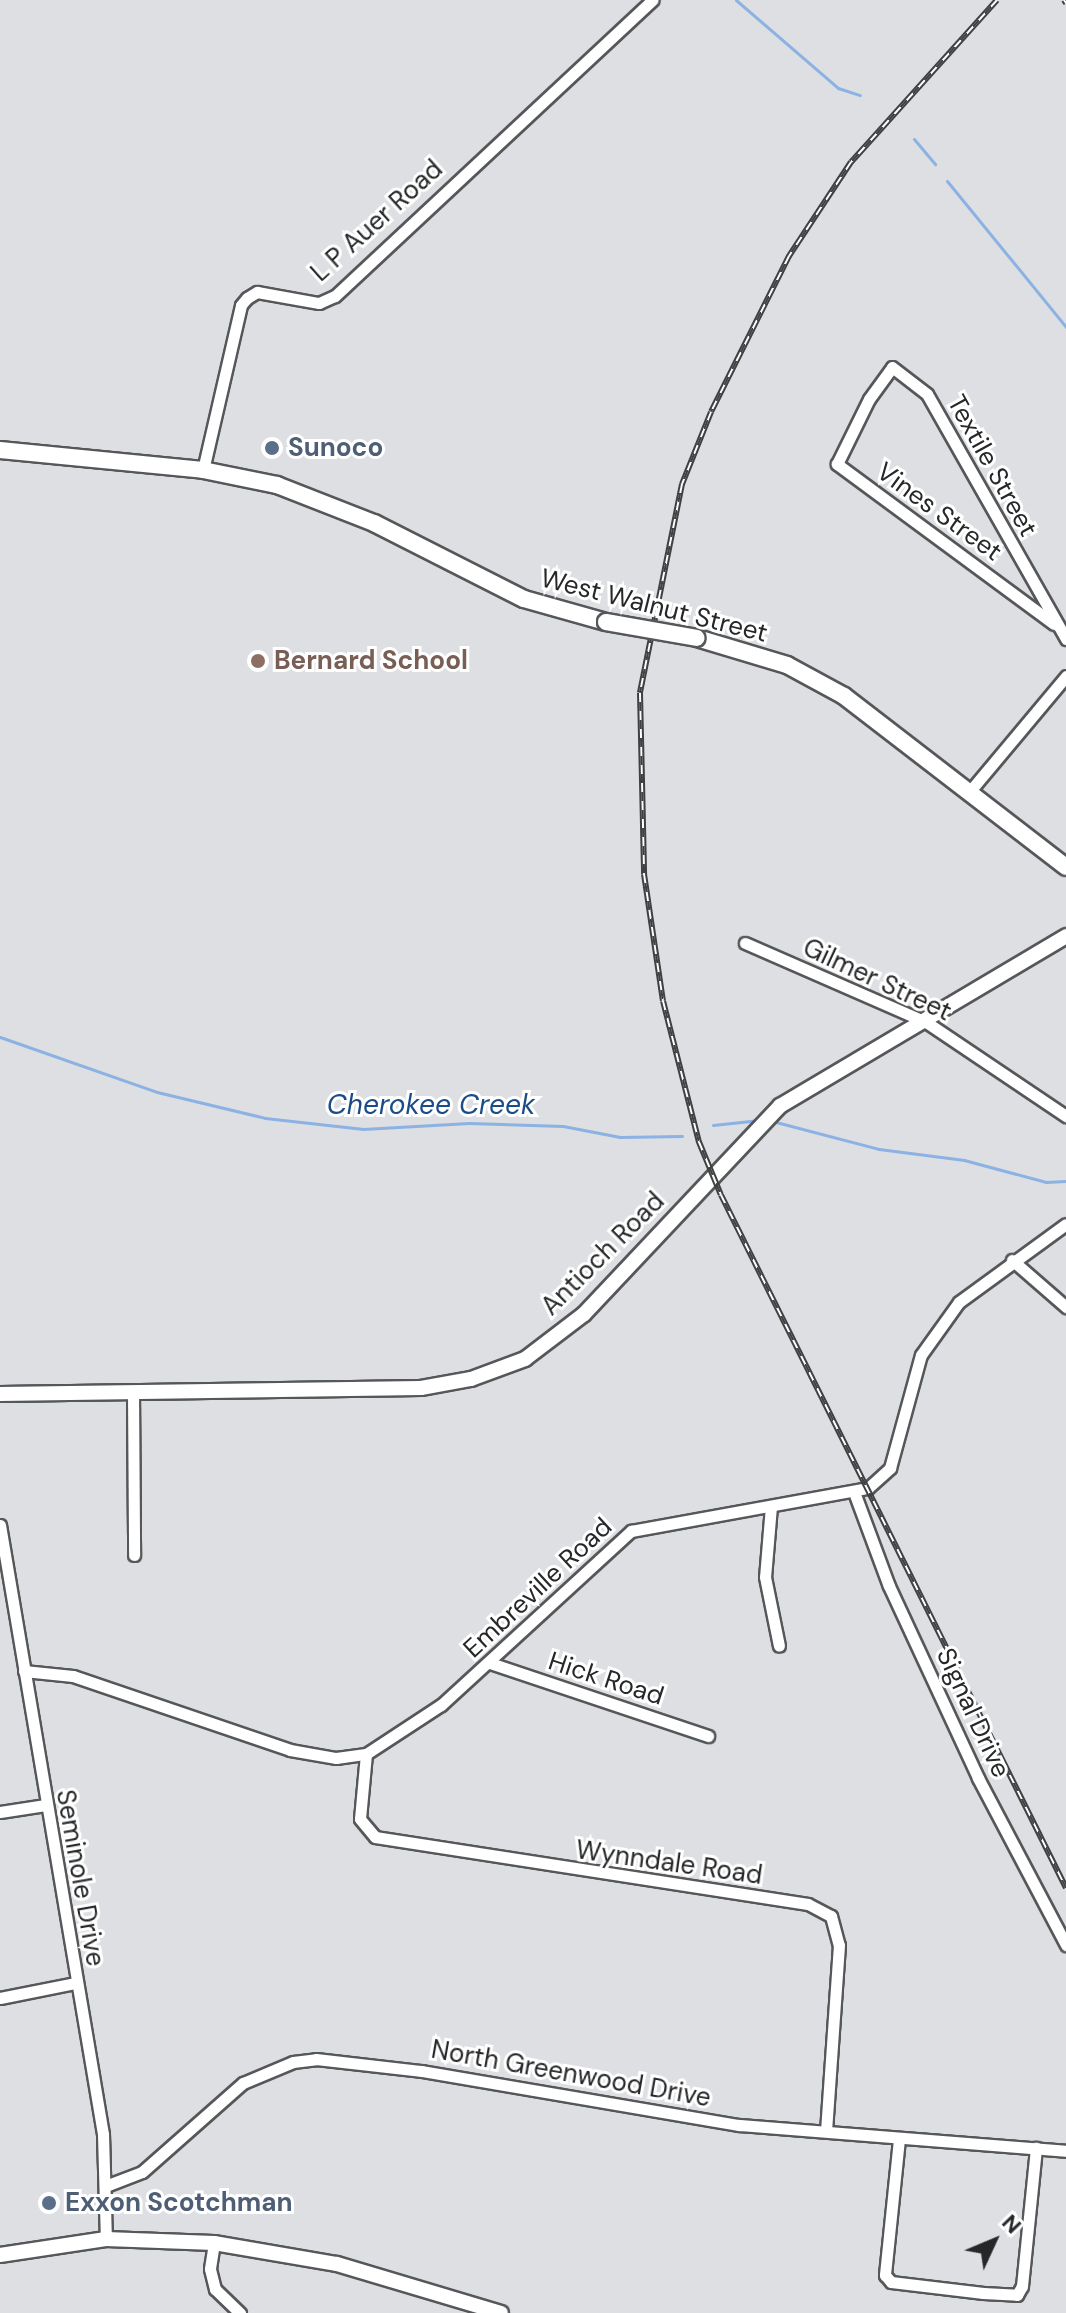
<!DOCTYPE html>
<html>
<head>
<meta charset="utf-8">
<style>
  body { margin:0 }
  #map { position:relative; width:1066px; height:2313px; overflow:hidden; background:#dddfe2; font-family:"DM Sans",sans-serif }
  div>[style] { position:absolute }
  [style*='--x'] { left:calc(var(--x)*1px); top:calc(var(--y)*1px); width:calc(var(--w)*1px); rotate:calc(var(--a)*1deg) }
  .stream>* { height:3px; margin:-1.5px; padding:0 1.5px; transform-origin:1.5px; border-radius:1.5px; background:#8cb2e3 }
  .roads { filter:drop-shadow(2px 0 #555759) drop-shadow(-2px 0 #555759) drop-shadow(0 2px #555759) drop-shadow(0 -2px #555759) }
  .minor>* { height:11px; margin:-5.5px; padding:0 5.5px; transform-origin:5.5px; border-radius:5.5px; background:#fff }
  .tertiary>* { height:14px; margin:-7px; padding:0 7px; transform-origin:7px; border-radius:7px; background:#fff }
  .secondary>* { height:16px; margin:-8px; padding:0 8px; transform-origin:8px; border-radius:8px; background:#fff }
  .rail>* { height:6px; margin-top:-3px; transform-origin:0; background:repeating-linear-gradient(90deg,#fff 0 9px,#3f4041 0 18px); box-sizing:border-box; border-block:2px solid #3f4041 }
  .bridges { filter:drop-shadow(2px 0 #555759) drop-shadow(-2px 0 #555759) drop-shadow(0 2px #555759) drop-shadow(0 -2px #555759) }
  .secondary-bridge>* { height:16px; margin:-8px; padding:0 8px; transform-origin:8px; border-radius:8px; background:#fff }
  .dots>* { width:22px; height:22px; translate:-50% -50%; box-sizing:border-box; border:4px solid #fff; border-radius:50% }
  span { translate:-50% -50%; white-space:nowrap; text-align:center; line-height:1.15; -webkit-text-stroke:6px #fff; paint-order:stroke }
  .street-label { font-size:26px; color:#262728 }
  .service-label { font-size:26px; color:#4e5e75; font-weight:700 }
  .left { translate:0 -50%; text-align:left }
  .education-label { font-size:26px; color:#785e54; font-weight:700 }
  .water-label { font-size:28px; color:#1a4c88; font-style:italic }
  .north { position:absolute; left:954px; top:2201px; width:80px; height:80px; -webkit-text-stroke:6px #fff; paint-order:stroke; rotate:46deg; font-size:22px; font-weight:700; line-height:32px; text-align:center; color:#262728 }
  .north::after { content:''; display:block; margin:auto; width:28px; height:36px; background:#262728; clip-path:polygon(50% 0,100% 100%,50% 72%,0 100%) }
</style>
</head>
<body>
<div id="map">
  <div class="stream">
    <div style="--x:736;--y:0;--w:135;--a:40.8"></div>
    <div style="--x:838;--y:88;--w:23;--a:18"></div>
    <div style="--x:914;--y:139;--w:33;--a:50"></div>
    <div style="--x:947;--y:181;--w:188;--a:50.8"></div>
    <div style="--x:0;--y:1037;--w:166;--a:19.3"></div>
    <div style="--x:157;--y:1092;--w:111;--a:13.5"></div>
    <div style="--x:265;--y:1118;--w:99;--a:6.4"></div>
    <div style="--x:363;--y:1129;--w:106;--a:-3.2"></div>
    <div style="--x:469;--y:1123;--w:94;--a:1.8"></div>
    <div style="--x:563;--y:1126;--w:58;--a:10.9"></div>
    <div style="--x:620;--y:1137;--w:62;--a:-0.9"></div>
    <div style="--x:772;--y:1121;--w:111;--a:14.7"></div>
    <div style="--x:879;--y:1149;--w:86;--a:7.4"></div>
    <div style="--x:964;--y:1160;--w:85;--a:15"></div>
    <div style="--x:1046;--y:1182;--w:20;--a:-3"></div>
    <div style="--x:713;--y:1125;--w:47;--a:-6.1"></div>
  </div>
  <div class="roads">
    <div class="minor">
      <div style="--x:203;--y:470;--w:169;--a:-77"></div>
      <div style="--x:241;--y:305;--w:9;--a:-49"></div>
      <div style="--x:247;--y:298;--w:12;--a:-31"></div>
      <div style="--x:257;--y:292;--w:63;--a:10.1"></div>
      <div style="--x:319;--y:303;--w:17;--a:-24"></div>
      <div style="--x:335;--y:296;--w:434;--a:-43"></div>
      <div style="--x:1054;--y:624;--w:270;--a:-143.6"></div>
      <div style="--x:837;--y:464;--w:72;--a:-63.8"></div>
      <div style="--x:869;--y:399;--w:39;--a:-54"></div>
      <div style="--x:892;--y:367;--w:44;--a:37.6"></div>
      <div style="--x:927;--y:394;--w:282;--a:60.4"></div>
      <div style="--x:970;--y:791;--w:150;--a:-50.1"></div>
      <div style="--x:745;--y:943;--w:197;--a:23.6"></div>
      <div style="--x:926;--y:1022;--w:169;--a:33.9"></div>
      <div style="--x:1012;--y:1260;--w:72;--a:41"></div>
      <div style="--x:133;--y:1393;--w:162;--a:89.6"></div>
      <div style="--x:854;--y:1492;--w:100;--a:69.6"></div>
      <div style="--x:889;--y:1586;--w:212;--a:65.1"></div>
      <div style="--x:978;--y:1778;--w:189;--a:62.2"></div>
      <div style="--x:771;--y:1506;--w:71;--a:94.8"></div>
      <div style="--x:765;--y:1577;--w:70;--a:78.5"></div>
      <div style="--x:0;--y:1525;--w:618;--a:80.4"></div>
      <div style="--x:103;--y:2134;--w:105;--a:88.4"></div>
      <div style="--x:490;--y:1663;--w:230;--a:18.5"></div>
      <div style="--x:24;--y:1671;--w:49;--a:5.8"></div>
      <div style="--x:73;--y:1676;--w:229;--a:18.8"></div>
      <div style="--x:290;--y:1750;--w:47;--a:9.9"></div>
      <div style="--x:336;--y:1758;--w:30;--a:-8"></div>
      <div style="--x:366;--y:1754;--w:90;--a:-33.2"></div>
      <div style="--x:441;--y:1705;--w:258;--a:-42.5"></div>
      <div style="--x:631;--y:1531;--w:241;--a:-10.3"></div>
      <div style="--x:868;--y:1488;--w:30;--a:-42"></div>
      <div style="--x:890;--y:1468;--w:117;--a:-74.7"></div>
      <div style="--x:921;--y:1355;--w:65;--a:-54.4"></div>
      <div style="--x:959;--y:1302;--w:132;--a:-36.1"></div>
      <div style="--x:366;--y:1754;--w:65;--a:95.3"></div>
      <div style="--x:360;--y:1819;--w:23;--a:50"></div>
      <div style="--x:375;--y:1837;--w:438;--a:8.8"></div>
      <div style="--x:808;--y:1904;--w:26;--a:28"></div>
      <div style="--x:831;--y:1916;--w:30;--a:75"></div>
      <div style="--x:839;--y:1945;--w:185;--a:94"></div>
      <div style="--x:0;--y:1812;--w:46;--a:-8.8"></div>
      <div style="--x:0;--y:1998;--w:76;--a:-11.3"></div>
      <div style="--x:899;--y:2139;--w:137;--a:95.9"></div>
      <div style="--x:885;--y:2275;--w:9;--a:49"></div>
      <div style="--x:891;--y:2282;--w:93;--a:6.8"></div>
      <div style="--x:983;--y:2293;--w:34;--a:3"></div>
      <div style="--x:1017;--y:2295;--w:10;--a:-61"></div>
      <div style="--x:1022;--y:2286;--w:139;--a:-84.2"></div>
      <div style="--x:108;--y:2185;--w:36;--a:-21"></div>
      <div style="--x:142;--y:2172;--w:135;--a:-41.4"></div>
      <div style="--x:243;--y:2083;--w:54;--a:-22.8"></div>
      <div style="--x:293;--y:2062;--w:23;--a:-7"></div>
      <div style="--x:316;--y:2059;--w:107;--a:6.5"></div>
      <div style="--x:422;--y:2071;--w:322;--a:9.7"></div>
      <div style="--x:739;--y:2125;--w:328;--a:4.5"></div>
      <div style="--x:214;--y:2243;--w:26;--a:99"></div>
      <div style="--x:210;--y:2269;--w:21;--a:76"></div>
      <div style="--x:215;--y:2289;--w:35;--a:44"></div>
    </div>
    <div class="tertiary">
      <div style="--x:0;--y:1394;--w:421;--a:-0.8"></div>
      <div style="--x:421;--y:1388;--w:51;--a:-10.2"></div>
      <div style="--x:471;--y:1379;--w:58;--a:-20.3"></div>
      <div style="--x:525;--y:1359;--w:74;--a:-37.3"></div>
      <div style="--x:584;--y:1314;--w:286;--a:-46.7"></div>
      <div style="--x:780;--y:1106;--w:333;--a:-30.7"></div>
      <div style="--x:0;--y:2255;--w:107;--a:-8.6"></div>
      <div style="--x:106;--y:2239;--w:108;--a:2.1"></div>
      <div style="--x:214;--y:2243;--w:125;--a:9.7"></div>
      <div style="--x:337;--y:2264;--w:171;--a:16.6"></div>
    </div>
    <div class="secondary">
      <div style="--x:0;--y:450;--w:204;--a:5.6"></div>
      <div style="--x:203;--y:470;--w:76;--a:11.5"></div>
      <div style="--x:277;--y:485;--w:104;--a:21.4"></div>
      <div style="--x:374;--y:523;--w:168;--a:26.9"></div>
      <div style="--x:524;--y:599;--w:85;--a:15.7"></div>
      <div style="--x:697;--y:638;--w:94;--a:16.7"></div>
      <div style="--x:787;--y:665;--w:65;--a:28.5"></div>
      <div style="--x:844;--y:696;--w:280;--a:37.6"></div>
    </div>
  </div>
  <div class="rail">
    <div style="--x:997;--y:0;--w:218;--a:132"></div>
    <div style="--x:851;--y:162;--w:113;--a:123.4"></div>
    <div style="--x:789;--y:256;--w:174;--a:116.6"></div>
    <div style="--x:711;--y:412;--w:78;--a:111.9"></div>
    <div style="--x:682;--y:484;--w:213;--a:101.4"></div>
    <div style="--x:640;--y:693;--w:181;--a:88.7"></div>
    <div style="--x:644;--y:874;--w:128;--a:81.5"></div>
    <div style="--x:663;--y:1001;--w:146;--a:75.7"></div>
    <div style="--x:699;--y:1142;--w:57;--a:67.5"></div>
    <div style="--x:721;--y:1195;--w:774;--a:63.53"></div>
    <div style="--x:1064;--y:0;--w:4;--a:56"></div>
  </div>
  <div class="bridges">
    <div class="secondary-bridge">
      <div style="--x:606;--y:622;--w:92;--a:10"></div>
    </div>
  </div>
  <div class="dots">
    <div style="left:272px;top:448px;background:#5c6f8a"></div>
    <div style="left:258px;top:661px;background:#8d6e63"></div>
    <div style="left:49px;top:2203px;background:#5c6f8a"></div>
  </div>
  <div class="street-label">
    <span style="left:377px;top:221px;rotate:-42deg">L P Auer Road</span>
    <span style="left:992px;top:466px;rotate:61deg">Textile Street</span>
    <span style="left:939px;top:512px;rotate:36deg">Vines Street</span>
    <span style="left:654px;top:606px;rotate:14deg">West Walnut Street</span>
    <span style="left:877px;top:980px;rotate:25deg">Gilmer Street</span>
    <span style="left:603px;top:1254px;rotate:-45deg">Antioch Road</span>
    <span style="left:538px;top:1588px;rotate:-43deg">Embreville Road</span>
    <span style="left:606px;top:1679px;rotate:18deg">Hick Road</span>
    <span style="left:973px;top:1713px;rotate:65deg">Signal Drive</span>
    <span style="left:669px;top:1863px;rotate:8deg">Wynndale Road</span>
    <span style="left:80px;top:1878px;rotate:80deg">Seminole Drive</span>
    <span style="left:571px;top:2074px;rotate:10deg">North Greenwood Drive</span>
  </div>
  <div class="service-label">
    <span class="left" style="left:288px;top:448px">Sunoco</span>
    <span class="left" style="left:65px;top:2203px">Exxon Scotchman</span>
  </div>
  <div class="education-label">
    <span class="left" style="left:274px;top:661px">Bernard School</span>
  </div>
  <div class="water-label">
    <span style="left:431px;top:1105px">Cherokee Creek</span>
  </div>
  <div class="north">N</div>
</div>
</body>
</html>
